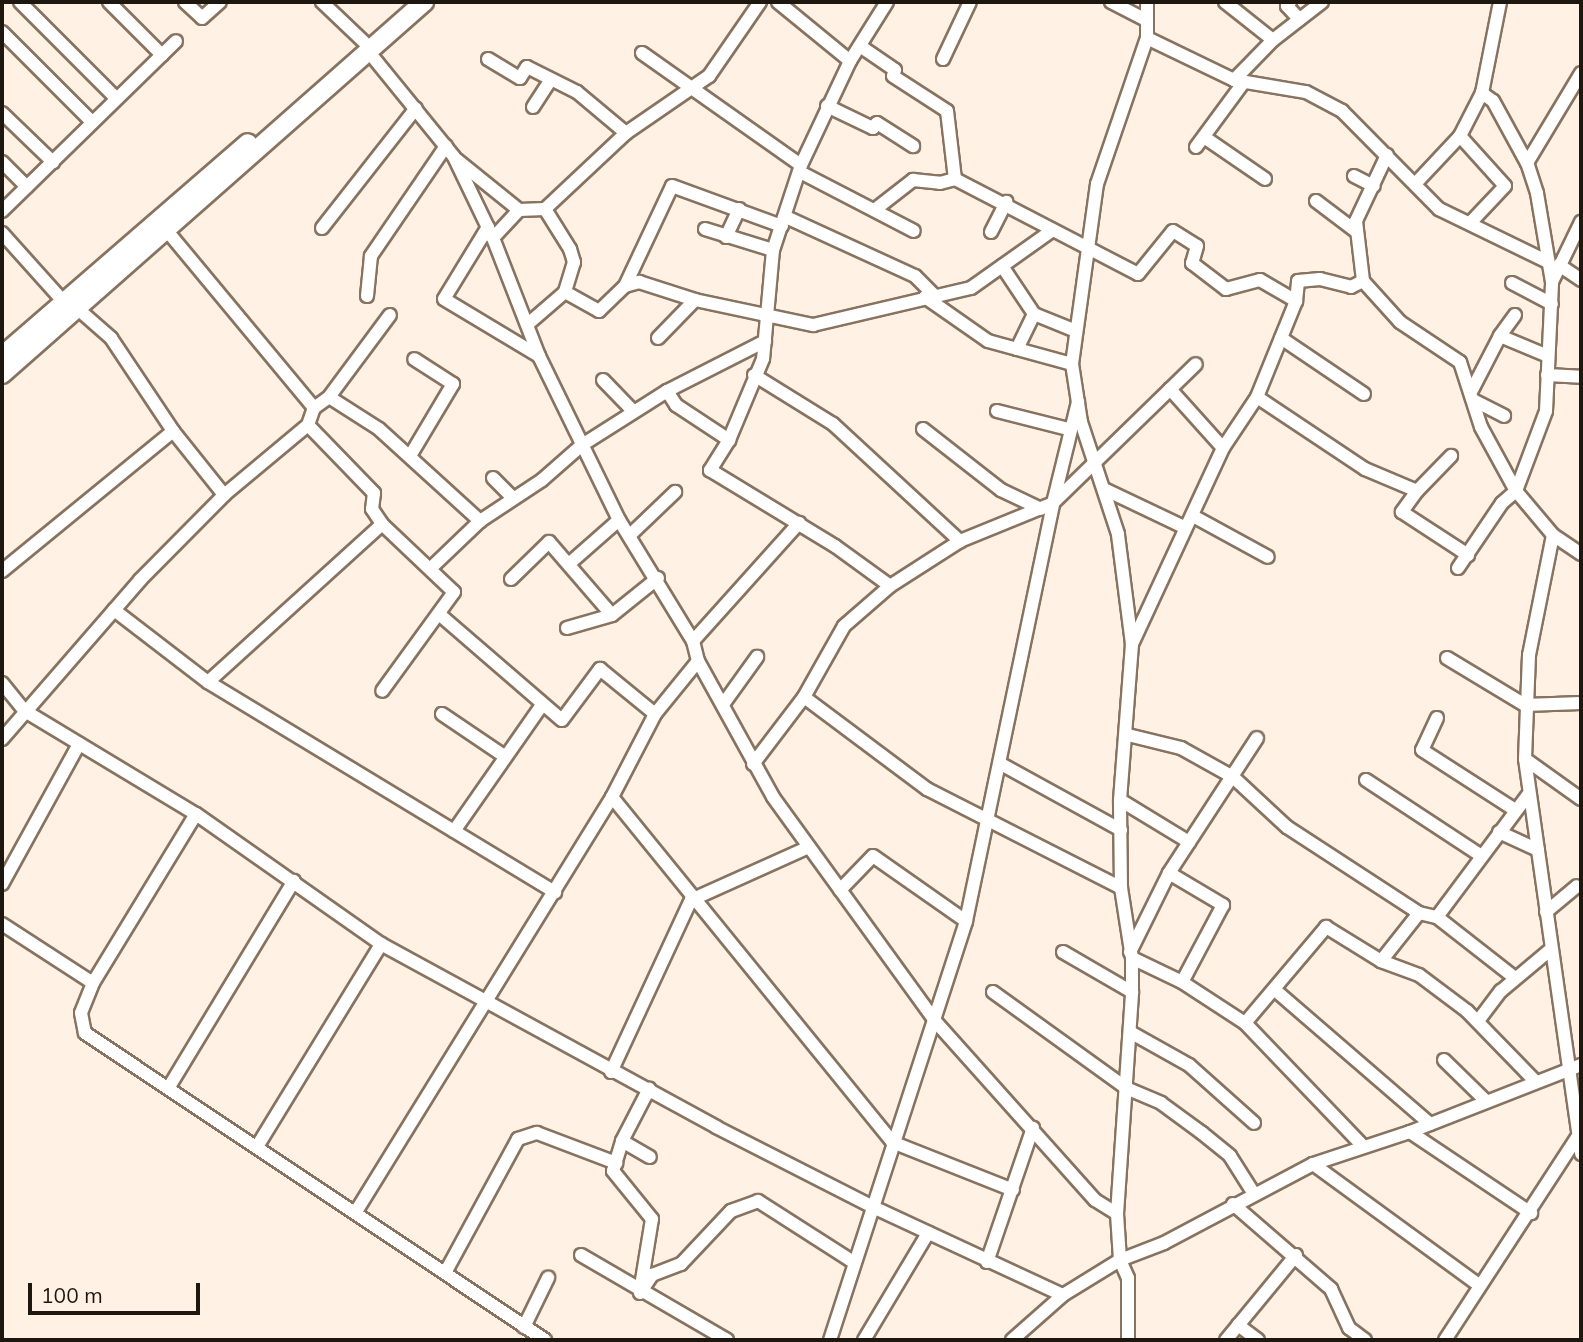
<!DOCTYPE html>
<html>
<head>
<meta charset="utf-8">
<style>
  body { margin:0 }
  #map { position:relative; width:1583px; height:1342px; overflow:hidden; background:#fff1e4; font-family:Mulish,sans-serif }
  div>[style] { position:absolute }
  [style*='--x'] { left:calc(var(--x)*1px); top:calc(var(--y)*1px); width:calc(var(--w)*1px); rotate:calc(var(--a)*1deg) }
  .roads { filter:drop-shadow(2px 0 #877360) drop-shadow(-2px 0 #877360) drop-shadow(0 2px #877360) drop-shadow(0 -2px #877360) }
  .minor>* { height:12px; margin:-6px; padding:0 6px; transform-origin:6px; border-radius:6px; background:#fff }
  .primary>* { height:18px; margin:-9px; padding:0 9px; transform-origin:9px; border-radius:9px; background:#fff }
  span { translate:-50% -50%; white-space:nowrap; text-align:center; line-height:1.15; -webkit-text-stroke:6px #fff1e4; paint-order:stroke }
  .frame { position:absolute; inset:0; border:4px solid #1e170f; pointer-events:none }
  .scale { position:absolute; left:28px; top:1283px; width:172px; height:32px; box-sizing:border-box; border:4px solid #1e170f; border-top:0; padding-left:9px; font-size:21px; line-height:24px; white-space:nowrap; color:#1e170f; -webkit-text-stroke:5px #fff1e4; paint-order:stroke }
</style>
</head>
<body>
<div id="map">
  <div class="roads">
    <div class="minor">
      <div style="--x:20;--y:2;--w:136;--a:45"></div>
      <div style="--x:109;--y:2;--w:75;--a:45"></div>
      <div style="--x:185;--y:2;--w:23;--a:43"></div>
      <div style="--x:202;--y:18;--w:24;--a:-42"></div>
      <div style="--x:322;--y:2;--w:58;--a:43.6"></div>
      <div style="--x:778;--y:2;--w:93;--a:39.3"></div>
      <div style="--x:887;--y:2;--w:70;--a:122.1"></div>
      <div style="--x:850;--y:61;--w:115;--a:115.2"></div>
      <div style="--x:801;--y:165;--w:89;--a:108.2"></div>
      <div style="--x:773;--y:250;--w:109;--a:95.2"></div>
      <div style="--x:763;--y:359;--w:88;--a:112.8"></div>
      <div style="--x:729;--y:440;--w:36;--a:122"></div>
      <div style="--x:710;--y:470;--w:146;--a:31.3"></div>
      <div style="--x:835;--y:546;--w:68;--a:36"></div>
      <div style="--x:1111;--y:2;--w:37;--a:27"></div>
      <div style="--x:1225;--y:2;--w:61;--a:38.4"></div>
      <div style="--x:1290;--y:2;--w:5;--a:127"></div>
      <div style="--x:1287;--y:6;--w:18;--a:47"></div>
      <div style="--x:2;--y:32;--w:127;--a:45"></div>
      <div style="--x:1147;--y:38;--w:97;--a:25.8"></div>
      <div style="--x:1234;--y:80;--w:73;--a:9.5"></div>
      <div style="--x:1306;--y:92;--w:41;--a:27.8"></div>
      <div style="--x:1342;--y:111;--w:138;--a:45.3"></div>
      <div style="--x:1439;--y:209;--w:119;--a:25.9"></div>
      <div style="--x:860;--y:46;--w:42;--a:34.4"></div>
      <div style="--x:895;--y:70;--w:6;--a:108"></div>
      <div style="--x:893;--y:76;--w:64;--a:32.9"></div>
      <div style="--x:947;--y:111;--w:68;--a:83.3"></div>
      <div style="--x:368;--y:51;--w:136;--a:50.9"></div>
      <div style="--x:454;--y:157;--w:90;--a:64.3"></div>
      <div style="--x:493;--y:238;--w:127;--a:68.7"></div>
      <div style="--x:539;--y:356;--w:182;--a:64"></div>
      <div style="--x:619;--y:520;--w:142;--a:58.6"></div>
      <div style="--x:693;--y:641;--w:21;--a:76"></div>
      <div style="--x:698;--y:661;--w:155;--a:61.1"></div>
      <div style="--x:773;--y:797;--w:276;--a:54.1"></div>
      <div style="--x:935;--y:1021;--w:240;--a:48.2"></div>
      <div style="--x:1095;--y:1200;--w:26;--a:32"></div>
      <div style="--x:642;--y:53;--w:194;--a:35.2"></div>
      <div style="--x:488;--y:59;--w:37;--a:31"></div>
      <div style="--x:520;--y:78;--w:13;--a:-58"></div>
      <div style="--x:527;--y:67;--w:56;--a:26.6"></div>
      <div style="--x:577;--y:92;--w:64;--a:39.9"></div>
      <div style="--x:943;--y:59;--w:63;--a:-64.7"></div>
      <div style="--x:1234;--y:80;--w:56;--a:-45.7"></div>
      <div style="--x:1273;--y:40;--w:62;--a:-37.8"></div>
      <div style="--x:827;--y:106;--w:51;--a:25.6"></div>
      <div style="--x:873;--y:128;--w:6;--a:-51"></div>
      <div style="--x:877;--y:123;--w:43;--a:32.6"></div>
      <div style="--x:533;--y:107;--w:31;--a:-57"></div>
      <div style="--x:2;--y:113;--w:71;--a:43.9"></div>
      <div style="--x:1460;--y:136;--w:67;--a:48"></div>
      <div style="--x:1505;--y:186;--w:51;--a:133.4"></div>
      <div style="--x:1204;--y:137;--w:74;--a:34.5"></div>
      <div style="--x:1196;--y:147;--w:81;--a:-53.6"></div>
      <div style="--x:1387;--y:155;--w:73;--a:115.2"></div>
      <div style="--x:1356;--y:221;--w:60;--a:83.3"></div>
      <div style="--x:1363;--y:281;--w:55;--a:47.9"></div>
      <div style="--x:1400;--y:322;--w:72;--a:33.7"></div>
      <div style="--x:1460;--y:362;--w:68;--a:72.1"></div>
      <div style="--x:1481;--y:427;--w:73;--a:61.3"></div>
      <div style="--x:1516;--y:491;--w:57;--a:49.9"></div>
      <div style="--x:1553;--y:535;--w:34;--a:34"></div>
      <div style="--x:457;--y:160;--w:80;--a:38.9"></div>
      <div style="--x:519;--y:210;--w:26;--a:-2"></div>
      <div style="--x:545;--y:209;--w:47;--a:58"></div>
      <div style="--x:570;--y:249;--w:14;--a:73"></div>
      <div style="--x:574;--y:262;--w:31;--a:107"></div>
      <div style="--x:565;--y:292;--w:49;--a:139.1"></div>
      <div style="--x:2;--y:162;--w:35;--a:45"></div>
      <div style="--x:1527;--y:163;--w:105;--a:-59"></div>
      <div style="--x:800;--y:172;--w:128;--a:27.4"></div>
      <div style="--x:1354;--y:176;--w:22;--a:27"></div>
      <div style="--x:1415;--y:184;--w:66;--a:-46.8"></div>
      <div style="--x:1460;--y:136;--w:48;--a:-62.9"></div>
      <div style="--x:1316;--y:201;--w:51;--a:37.1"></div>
      <div style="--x:877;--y:208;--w:46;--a:-37.9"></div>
      <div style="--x:913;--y:180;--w:27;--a:6"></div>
      <div style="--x:940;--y:183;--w:16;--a:-15"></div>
      <div style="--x:955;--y:179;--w:206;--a:27.4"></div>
      <div style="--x:1138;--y:274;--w:55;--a:-50.9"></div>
      <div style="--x:1173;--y:231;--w:28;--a:32"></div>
      <div style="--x:1197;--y:246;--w:18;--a:106"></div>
      <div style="--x:1192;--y:263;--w:43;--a:37.4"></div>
      <div style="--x:1226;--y:289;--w:35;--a:-15"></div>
      <div style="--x:1260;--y:280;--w:42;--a:30.3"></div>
      <div style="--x:545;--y:209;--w:111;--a:-43.2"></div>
      <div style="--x:626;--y:133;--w:101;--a:-34.5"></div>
      <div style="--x:709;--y:76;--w:90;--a:-55.4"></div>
      <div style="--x:2;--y:211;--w:243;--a:-44.3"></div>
      <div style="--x:786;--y:217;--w:142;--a:24.6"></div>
      <div style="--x:915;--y:276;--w:30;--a:45"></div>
      <div style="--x:488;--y:227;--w:84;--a:121.4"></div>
      <div style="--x:444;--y:299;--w:111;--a:31"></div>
      <div style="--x:322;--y:228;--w:152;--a:-51.9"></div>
      <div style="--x:705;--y:229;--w:71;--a:17.2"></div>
      <div style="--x:168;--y:232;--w:229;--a:50.3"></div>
      <div style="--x:991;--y:232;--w:34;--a:-63"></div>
      <div style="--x:2;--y:233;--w:93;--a:48.1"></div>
      <div style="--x:726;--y:237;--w:31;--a:-65"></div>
      <div style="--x:493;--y:238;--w:38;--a:-47"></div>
      <div style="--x:1559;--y:265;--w:27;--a:34"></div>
      <div style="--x:1002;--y:266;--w:58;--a:56.3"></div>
      <div style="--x:1034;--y:314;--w:39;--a:116"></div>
      <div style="--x:1552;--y:282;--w:67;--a:-64.2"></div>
      <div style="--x:1512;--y:283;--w:45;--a:27.7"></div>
      <div style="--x:625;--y:286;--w:15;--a:-16"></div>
      <div style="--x:639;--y:282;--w:59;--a:17.8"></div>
      <div style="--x:695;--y:300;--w:121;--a:12"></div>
      <div style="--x:813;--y:325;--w:162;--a:-13.2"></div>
      <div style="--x:971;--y:288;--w:100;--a:-35.3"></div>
      <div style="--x:565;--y:292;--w:39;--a:29"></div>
      <div style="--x:599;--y:311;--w:36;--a:-44"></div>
      <div style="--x:625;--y:286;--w:110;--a:-64.8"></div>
      <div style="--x:672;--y:186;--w:117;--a:20"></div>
      <div style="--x:367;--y:296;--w:40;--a:-84.3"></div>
      <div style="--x:371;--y:256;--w:133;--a:-55.7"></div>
      <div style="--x:925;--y:297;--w:77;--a:34.9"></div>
      <div style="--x:988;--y:341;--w:87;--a:15.3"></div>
      <div style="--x:78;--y:309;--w:44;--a:41.3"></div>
      <div style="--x:111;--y:338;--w:112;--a:56.3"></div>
      <div style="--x:173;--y:431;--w:82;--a:51.4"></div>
      <div style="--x:1034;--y:314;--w:45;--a:22"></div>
      <div style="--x:1515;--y:315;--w:26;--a:126"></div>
      <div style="--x:1500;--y:336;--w:52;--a:22.6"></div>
      <div style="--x:658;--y:338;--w:53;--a:-45.8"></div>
      <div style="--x:1281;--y:338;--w:100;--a:34"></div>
      <div style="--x:754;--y:375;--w:93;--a:31.8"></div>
      <div style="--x:833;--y:424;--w:173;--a:42.7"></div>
      <div style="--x:1547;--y:375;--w:34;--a:3"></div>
      <div style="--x:603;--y:380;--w:43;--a:45.9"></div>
      <div style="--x:1170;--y:389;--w:79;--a:48.1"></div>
      <div style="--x:1472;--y:390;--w:61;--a:-62.6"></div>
      <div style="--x:667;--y:391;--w:17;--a:57"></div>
      <div style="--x:676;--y:405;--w:64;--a:33.4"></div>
      <div style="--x:329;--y:397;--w:59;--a:32.6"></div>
      <div style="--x:379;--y:429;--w:137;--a:42.3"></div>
      <div style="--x:1257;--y:397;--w:130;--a:33.7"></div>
      <div style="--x:1365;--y:469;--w:56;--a:22.9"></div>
      <div style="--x:1417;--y:491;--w:49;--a:-45.8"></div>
      <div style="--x:1473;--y:400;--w:35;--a:27"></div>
      <div style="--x:997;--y:411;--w:73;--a:14.2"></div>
      <div style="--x:308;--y:425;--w:95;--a:45.9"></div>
      <div style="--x:374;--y:493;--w:16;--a:97"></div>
      <div style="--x:372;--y:509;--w:18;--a:56"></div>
      <div style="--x:382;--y:524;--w:99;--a:43.4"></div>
      <div style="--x:454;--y:592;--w:122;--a:126"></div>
      <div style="--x:923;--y:429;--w:99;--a:38"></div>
      <div style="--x:1001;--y:490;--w:44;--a:25.4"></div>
      <div style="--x:410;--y:456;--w:84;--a:-59.2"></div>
      <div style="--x:453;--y:384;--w:46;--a:-147.3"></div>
      <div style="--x:493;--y:478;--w:25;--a:45"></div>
      <div style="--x:1106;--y:490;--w:86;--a:25.4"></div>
      <div style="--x:1417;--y:491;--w:26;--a:126"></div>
      <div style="--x:1402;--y:512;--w:79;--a:33.1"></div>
      <div style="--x:1193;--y:516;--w:85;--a:28.7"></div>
      <div style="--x:1553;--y:535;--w:122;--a:101.3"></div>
      <div style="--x:1529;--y:655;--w:104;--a:92.2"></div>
      <div style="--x:1525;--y:759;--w:399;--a:81.9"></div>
      <div style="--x:629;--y:536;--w:64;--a:-43.7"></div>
      <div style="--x:570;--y:563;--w:65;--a:-41.3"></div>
      <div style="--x:432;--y:567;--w:66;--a:-43.8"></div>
      <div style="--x:480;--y:521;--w:74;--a:-33.5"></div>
      <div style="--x:542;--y:480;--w:53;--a:-41.2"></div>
      <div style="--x:582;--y:445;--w:101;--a:-32.4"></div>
      <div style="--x:667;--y:391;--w:110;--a:-27"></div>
      <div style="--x:1458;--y:568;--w:78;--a:-55.9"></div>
      <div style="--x:1502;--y:503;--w:18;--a:-41"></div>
      <div style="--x:1516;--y:491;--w:85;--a:-69.4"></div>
      <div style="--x:1546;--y:411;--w:129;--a:-87.3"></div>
      <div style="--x:1552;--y:282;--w:90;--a:-99.6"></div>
      <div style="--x:1537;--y:193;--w:32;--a:-108"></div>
      <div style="--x:1527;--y:163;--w:71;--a:-118.7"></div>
      <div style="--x:1493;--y:101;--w:14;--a:-144"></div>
      <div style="--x:1482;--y:93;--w:93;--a:-78.8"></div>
      <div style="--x:2;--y:571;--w:221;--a:-39.3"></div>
      <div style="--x:511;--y:579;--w:53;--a:-44.2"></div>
      <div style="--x:549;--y:542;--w:96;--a:49.2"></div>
      <div style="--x:114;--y:610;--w:118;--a:37.5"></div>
      <div style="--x:208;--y:682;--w:406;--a:31.2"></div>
      <div style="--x:439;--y:614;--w:162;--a:40.8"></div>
      <div style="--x:562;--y:720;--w:64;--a:-53.3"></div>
      <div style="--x:600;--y:669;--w:71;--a:39.3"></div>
      <div style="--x:567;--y:628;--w:47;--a:-16.1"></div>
      <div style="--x:612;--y:615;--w:59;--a:-38.8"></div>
      <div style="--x:693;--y:641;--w:159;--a:-48.1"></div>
      <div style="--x:1132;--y:644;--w:216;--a:-65.1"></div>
      <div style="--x:1223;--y:448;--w:61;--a:-56.3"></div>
      <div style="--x:1257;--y:397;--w:104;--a:-67.9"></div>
      <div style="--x:1296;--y:301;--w:20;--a:-84"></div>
      <div style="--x:1298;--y:281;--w:22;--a:-5"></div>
      <div style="--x:1320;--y:279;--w:32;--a:14"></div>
      <div style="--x:1351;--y:287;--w:13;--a:-27"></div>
      <div style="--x:1447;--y:658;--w:91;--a:31.1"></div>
      <div style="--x:1525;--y:705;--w:56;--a:-2"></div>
      <div style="--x:208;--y:682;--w:235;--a:-42.2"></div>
      <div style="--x:2;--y:683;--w:36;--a:51"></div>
      <div style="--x:25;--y:711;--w:200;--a:31.1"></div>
      <div style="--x:196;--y:814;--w:226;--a:35.1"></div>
      <div style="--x:381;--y:944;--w:382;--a:28.6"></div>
      <div style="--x:716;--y:1127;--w:176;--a:27"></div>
      <div style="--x:873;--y:1207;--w:209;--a:24.9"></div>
      <div style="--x:804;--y:697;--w:154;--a:36.8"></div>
      <div style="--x:927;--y:789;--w:218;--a:27"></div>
      <div style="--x:724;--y:703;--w:57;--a:-54.3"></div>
      <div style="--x:442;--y:714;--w:75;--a:34.1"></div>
      <div style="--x:1437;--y:718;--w:35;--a:115"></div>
      <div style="--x:1422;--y:750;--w:111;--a:32.8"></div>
      <div style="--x:1128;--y:735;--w:55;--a:13.8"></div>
      <div style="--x:1181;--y:748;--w:60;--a:29.1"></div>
      <div style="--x:1233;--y:777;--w:74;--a:42.8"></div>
      <div style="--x:1287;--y:827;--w:158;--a:33.1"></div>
      <div style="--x:1419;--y:913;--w:18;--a:13"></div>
      <div style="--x:1437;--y:917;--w:99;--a:38"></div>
      <div style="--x:2;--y:739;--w:211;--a:-49"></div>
      <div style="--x:140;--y:580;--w:120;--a:-45.3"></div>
      <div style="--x:224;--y:495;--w:109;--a:-39.8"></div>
      <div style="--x:308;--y:425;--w:18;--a:-71"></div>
      <div style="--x:314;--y:408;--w:19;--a:-36"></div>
      <div style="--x:329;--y:397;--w:102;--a:-53.4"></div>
      <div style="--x:1525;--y:759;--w:69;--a:35.5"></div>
      <div style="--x:753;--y:764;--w:84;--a:-52.7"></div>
      <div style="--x:804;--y:697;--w:81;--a:-60.6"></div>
      <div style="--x:844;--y:626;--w:61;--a:-41"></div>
      <div style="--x:890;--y:586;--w:83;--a:-32.7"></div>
      <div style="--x:960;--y:541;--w:100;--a:-22.2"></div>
      <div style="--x:1053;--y:503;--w:104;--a:-76.1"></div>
      <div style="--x:1001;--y:764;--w:137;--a:28.8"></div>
      <div style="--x:1366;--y:780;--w:136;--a:33.3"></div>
      <div style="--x:612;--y:797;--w:444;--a:50.9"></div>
      <div style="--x:892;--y:1142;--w:130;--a:21.6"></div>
      <div style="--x:1120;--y:800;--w:81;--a:31.3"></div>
      <div style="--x:196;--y:814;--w:198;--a:121.4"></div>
      <div style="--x:93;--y:983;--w:32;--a:112"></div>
      <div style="--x:81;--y:1013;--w:20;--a:79"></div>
      <div style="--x:85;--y:1033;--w:553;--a:33.72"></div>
      <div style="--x:454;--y:831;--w:154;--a:-55.1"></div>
      <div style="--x:1499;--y:832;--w:43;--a:24.8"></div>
      <div style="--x:1169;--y:873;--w:63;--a:30.7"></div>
      <div style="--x:1223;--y:905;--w:87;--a:118"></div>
      <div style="--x:2;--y:884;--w:160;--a:-61.2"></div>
      <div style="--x:840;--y:890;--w:47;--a:-45.9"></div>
      <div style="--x:873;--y:856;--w:113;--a:35"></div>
      <div style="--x:1546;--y:912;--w:40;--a:-40"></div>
      <div style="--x:1437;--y:917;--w:152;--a:-53.3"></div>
      <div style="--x:2;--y:924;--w:108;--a:33"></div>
      <div style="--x:1063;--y:952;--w:80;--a:30.1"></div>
      <div style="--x:1130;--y:952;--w:88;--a:-63.7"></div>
      <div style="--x:1169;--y:873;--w:161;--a:-56.9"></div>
      <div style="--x:1132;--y:958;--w:55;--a:25.6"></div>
      <div style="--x:1182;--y:982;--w:75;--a:33.1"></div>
      <div style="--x:1245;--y:1023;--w:169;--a:46.2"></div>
      <div style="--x:1381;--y:961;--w:61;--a:-51.6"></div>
      <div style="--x:1275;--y:990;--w:205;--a:40.8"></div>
      <div style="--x:993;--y:992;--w:164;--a:35.8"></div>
      <div style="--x:1126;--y:1088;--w:38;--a:23"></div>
      <div style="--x:1161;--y:1103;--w:51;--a:36.2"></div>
      <div style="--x:1202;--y:1133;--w:36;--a:39"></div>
      <div style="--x:1230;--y:1156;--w:45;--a:57.7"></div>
      <div style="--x:1478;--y:1021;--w:38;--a:-53"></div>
      <div style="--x:1501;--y:991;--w:64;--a:-39.9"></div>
      <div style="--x:1245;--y:1023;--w:126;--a:-49.8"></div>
      <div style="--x:1326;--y:927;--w:65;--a:31.7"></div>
      <div style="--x:1381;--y:961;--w:40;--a:20.2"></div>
      <div style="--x:1419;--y:975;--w:60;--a:36.9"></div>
      <div style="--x:1467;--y:1011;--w:98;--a:45.8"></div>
      <div style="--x:1130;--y:1032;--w:68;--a:29.2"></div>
      <div style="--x:1189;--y:1065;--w:87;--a:41.7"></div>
      <div style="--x:1444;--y:1060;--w:59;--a:44.3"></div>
      <div style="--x:611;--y:1072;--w:190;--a:-65.1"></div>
      <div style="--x:691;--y:900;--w:129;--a:-24.2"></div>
      <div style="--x:169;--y:1087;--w:241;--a:-58.8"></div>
      <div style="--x:1410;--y:1132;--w:146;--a:33.8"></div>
      <div style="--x:622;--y:1141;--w:32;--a:30"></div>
      <div style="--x:258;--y:1145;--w:236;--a:-58.5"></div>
      <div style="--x:1313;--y:1164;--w:205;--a:36.1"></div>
      <div style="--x:1233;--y:1204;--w:130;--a:40.9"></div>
      <div style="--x:1331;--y:1289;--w:43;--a:65.2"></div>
      <div style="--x:1349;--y:1328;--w:20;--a:37"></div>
      <div style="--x:357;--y:1210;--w:485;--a:-58.3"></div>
      <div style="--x:612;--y:797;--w:93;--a:-62.6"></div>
      <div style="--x:655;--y:714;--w:68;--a:-50.9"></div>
      <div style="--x:581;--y:1255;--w:169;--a:30.2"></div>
      <div style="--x:987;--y:1262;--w:142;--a:-71.1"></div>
      <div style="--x:445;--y:1273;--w:153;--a:-61.4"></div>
      <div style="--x:518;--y:1139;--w:20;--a:-18"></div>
      <div style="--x:537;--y:1133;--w:85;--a:20.8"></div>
      <div style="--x:641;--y:1286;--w:68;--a:-80.7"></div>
      <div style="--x:652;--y:1219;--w:62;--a:-129.1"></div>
      <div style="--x:613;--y:1171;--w:31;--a:-73"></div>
      <div style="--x:622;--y:1141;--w:59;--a:-62.6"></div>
      <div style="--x:640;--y:1293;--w:22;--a:-56"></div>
      <div style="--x:652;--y:1275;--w:31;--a:-21"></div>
      <div style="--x:681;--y:1264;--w:73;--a:-46.7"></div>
      <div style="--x:731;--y:1211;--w:29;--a:-20"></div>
      <div style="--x:758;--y:1201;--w:112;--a:32.6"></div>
      <div style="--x:1238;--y:1325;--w:25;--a:37"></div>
      <div style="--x:524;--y:1327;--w:55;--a:-63.9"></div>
      <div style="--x:830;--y:1340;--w:441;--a:-72"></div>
      <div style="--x:966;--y:921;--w:427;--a:-78.2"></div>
      <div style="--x:1053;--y:503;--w:199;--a:-44.2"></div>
      <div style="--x:864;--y:1340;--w:125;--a:-59.1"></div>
      <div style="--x:1012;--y:1340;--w:68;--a:-41.4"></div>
      <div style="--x:1063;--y:1295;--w:67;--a:-31.6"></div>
      <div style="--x:1120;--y:1260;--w:47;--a:-21.1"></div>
      <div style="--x:1164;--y:1243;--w:169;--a:-27.9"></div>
      <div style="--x:1313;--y:1164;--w:102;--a:-18.3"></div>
      <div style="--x:1410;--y:1132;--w:184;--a:-21.4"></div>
      <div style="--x:1128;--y:1340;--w:62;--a:-90"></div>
      <div style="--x:1128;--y:1278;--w:20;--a:-114"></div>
      <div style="--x:1120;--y:1260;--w:46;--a:-93.7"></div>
      <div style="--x:1117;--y:1214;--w:223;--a:-86.1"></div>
      <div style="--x:1132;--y:992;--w:34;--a:-90"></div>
      <div style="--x:1132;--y:958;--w:71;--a:-98.9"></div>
      <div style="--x:1121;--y:888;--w:88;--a:-90.7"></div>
      <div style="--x:1120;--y:800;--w:156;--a:-85.6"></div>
      <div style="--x:1132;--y:644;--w:111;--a:-97.3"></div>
      <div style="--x:1118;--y:534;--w:118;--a:-108.3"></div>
      <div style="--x:1081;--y:422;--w:59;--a:-98.8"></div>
      <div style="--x:1072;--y:364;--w:182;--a:-82.1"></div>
      <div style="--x:1097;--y:184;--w:154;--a:-71.1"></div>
      <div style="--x:1147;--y:38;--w:36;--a:-90"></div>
      <div style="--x:1226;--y:1340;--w:110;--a:-50.5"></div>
      <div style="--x:1445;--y:1340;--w:244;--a:-56.9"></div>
    </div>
    <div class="primary">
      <div style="--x:2;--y:356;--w:325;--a:-40.9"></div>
      <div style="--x:2;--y:374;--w:563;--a:-41.4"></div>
    </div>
  </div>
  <div class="frame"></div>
  <div class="scale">100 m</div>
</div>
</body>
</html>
